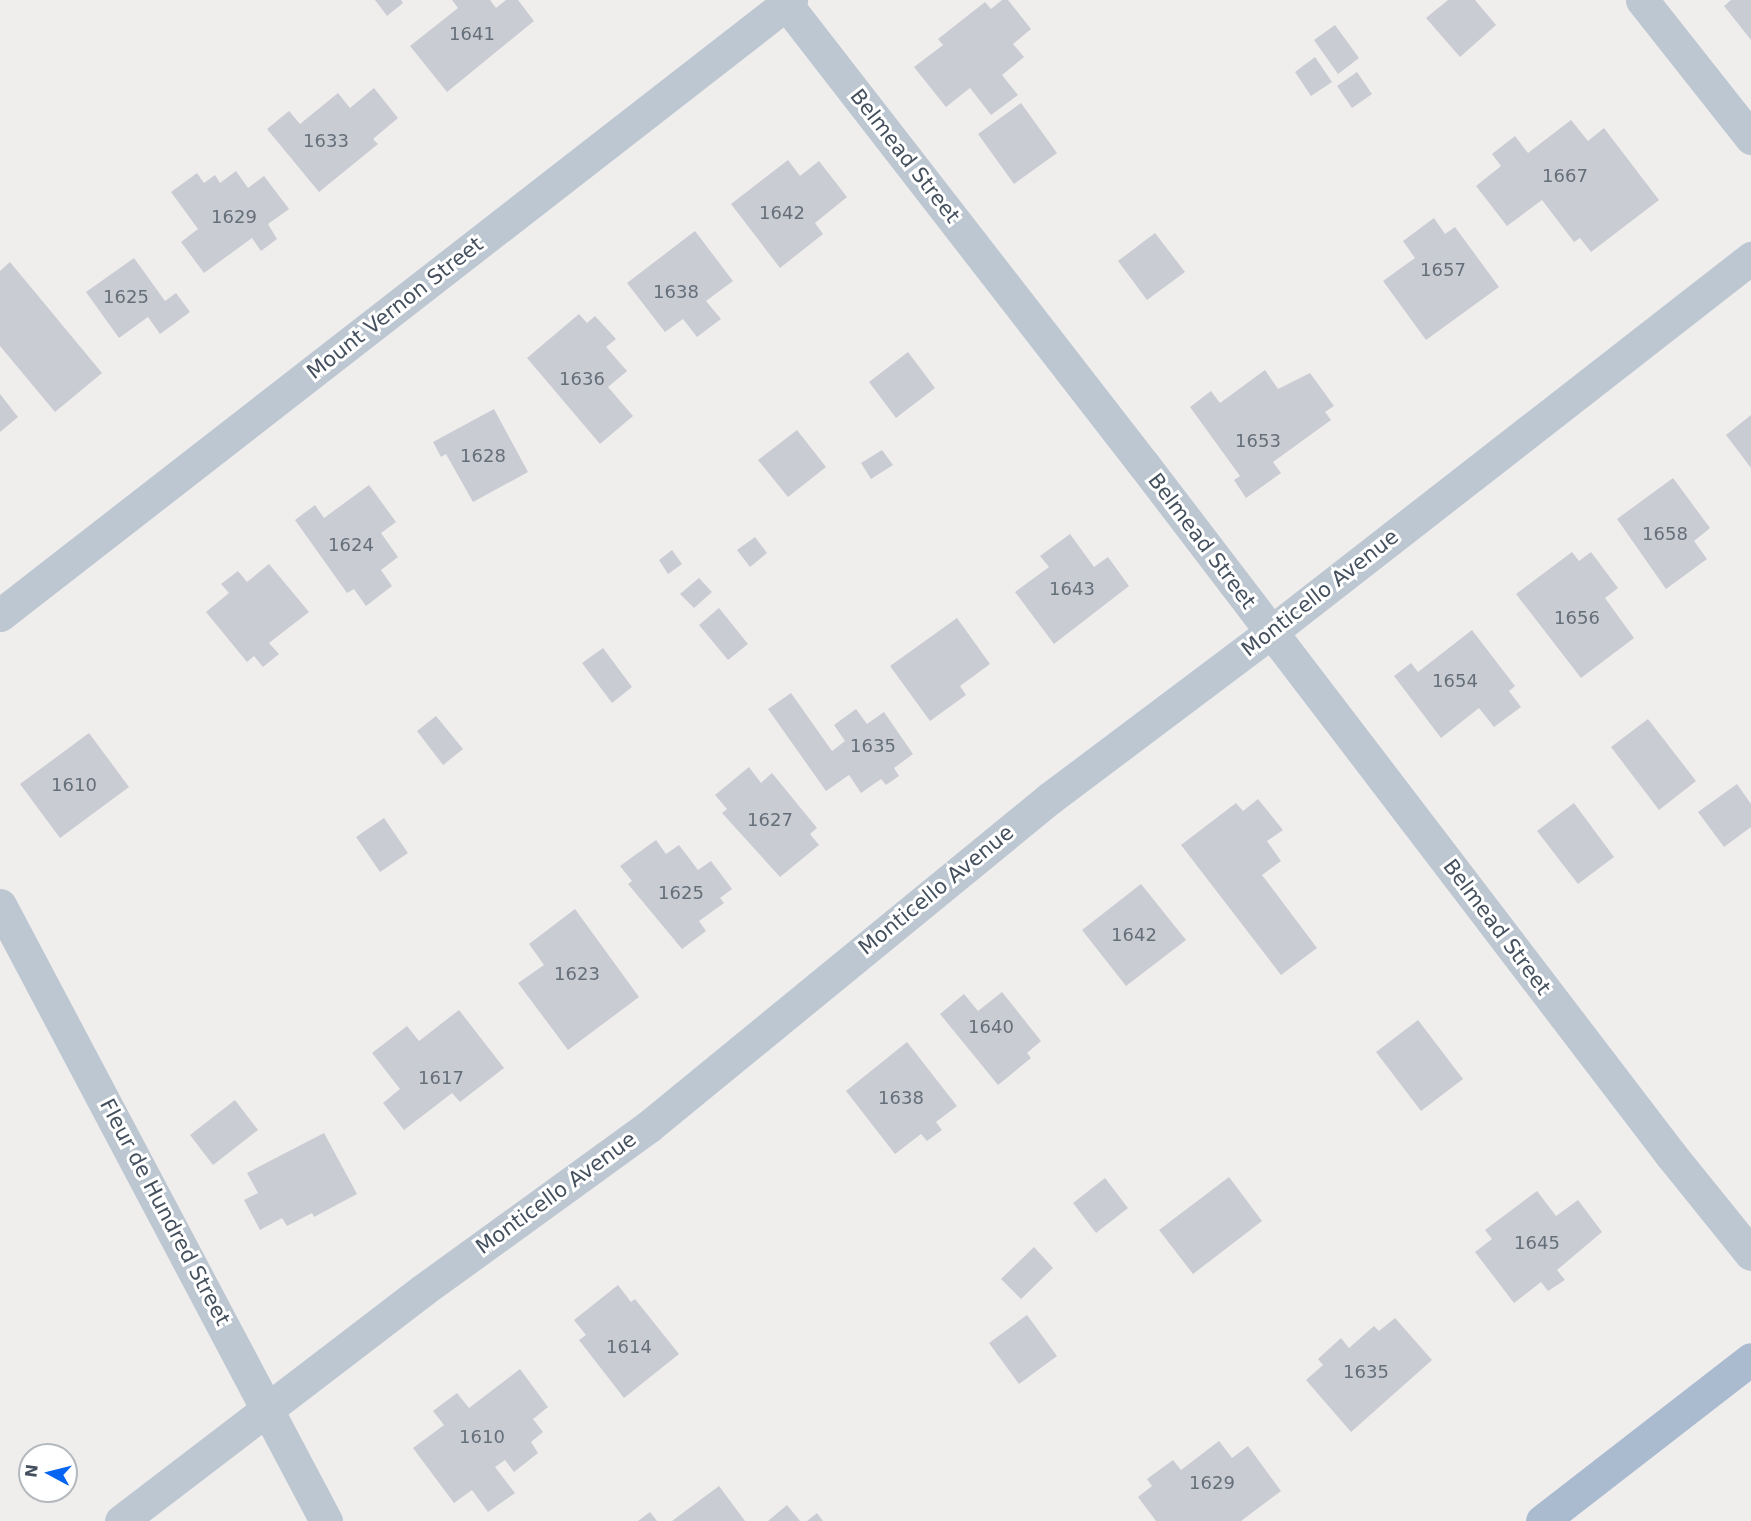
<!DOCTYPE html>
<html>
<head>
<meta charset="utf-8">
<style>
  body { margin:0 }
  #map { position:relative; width:1751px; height:1521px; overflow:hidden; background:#f0eded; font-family:"DejaVu Sans",sans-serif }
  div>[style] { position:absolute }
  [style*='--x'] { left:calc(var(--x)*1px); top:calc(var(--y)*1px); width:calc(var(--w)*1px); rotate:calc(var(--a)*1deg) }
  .building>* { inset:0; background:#c9ccd3 }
  .minor>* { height:33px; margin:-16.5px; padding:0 16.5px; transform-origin:16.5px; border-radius:16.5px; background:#bcc7d1 }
  .major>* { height:33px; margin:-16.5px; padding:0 16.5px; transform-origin:16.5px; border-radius:16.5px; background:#aabbd0 }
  span { translate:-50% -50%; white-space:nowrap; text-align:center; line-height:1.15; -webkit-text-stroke:6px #fff; paint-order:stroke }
  .number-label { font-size:18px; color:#656f7a }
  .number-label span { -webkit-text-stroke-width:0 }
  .street-label { font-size:21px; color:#44505d }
  .north { position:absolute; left:18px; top:1443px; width:60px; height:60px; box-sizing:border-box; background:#fff; border:2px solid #b4b9be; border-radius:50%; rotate:277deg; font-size:16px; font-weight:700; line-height:24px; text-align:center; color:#44505d }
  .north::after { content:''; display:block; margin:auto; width:21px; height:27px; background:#0564f2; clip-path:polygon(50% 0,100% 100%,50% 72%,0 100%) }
</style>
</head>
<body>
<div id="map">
  <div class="building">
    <div style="clip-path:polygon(375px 0,401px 0,403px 3px,387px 16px)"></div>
    <div style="clip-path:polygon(452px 0,490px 0,496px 8px,506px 0,518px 0,534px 21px,447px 92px,410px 46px,458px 8px)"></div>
    <div style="clip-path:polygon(1002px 0,1008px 0,1031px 29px,1013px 44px,1024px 57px,1002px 75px,1018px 95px,991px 115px,970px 88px,946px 107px,914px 67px,943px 45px,938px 39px,985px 2px,991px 9px)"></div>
    <div style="clip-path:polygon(1448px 0,1475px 0,1496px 25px,1460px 57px,1426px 18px)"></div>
    <div style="clip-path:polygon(1731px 0,1751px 0,1751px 40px,1724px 6px)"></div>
    <div style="clip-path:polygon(1335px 25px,1359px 58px,1338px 74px,1314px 40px)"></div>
    <div style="clip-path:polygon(1315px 57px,1332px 82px,1311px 96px,1295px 72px)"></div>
    <div style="clip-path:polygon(1357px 72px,1372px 94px,1352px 108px,1337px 86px)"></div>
    <div style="clip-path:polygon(374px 88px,398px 118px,373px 139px,378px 144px,319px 192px,267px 129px,289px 111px,300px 124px,338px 93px,350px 108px)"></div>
    <div style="clip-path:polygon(1021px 103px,1057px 153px,1014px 184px,978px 134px)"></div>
    <div style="clip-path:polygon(1571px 120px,1588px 141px,1604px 128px,1659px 200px,1591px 252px,1580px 238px,1574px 242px,1542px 200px,1507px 226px,1476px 186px,1501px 166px,1492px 154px,1515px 136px,1528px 153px)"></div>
    <div style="clip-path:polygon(788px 160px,800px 176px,819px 161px,847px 197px,815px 223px,823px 234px,780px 268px,731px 204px)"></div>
    <div style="clip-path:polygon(236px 171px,248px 188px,264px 176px,289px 209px,268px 224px,277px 239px,261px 251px,252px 238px,204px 273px,181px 242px,198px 229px,171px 192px,197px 173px,204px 183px,215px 175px,220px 183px)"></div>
    <div style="clip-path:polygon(1434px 218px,1445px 234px,1455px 227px,1499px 287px,1426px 340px,1383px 281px,1415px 258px,1403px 241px)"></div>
    <div style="clip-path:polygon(695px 231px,733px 281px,706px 301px,721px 319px,697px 337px,683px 319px,665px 332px,627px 283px)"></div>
    <div style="clip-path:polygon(1155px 233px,1185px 272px,1147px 300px,1118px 261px)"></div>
    <div style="clip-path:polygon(134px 258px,165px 301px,176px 293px,190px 312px,160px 334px,148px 317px,119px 338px,86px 292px)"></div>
    <div style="clip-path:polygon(10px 262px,102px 373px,55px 412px,0 346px,0 271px)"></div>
    <div style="clip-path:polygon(579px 314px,587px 323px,595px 316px,616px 339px,606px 347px,627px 371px,608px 387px,633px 416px,600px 444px,527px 358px)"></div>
    <div style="clip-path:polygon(908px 352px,935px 388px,896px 418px,869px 382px)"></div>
    <div style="clip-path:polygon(1265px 370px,1278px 389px,1310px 373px,1334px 406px,1325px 412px,1331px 420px,1273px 462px,1281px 473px,1246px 498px,1234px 480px,1240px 476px,1190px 407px,1211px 391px,1220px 403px)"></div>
    <div style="clip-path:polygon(0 394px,18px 417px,0 432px)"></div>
    <div style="clip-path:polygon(494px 409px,528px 472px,473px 502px,446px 454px,441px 457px,433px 442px)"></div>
    <div style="clip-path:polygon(1751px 415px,1751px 468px,1726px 435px)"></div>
    <div style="clip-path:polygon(797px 430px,826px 467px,788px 497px,758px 460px)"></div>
    <div style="clip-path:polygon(882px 450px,893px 465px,871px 479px,861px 463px)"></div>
    <div style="clip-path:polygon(1673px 478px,1710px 528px,1694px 541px,1707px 559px,1666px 589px,1617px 519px)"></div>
    <div style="clip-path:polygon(369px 485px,396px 522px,381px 533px,398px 557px,381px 570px,392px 586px,366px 606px,354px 589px,347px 593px,295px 520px,315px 505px,324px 518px)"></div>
    <div style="clip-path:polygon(1070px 534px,1094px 567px,1108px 557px,1129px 586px,1054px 644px,1015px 592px,1049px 567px,1040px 556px)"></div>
    <div style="clip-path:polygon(755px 537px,767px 553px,750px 567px,737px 550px)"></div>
    <div style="clip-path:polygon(672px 550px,682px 564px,668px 574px,659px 560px)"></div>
    <div style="clip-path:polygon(1572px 552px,1579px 561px,1591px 552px,1618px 588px,1605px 598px,1634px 638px,1581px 678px,1516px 594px)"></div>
    <div style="clip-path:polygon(269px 564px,309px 612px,269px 643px,279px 654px,263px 667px,254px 656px,247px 662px,206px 612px,229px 593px,221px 584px,238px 571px,247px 582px)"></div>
    <div style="clip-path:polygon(699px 578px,712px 592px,694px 608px,680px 594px)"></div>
    <div style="clip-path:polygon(719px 608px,748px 644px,728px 660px,699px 625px)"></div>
    <div style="clip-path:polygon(957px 618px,990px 664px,960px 686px,966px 695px,930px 721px,890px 666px)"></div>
    <div style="clip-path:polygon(1472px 630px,1515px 686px,1509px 691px,1521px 707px,1494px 727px,1479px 708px,1441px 738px,1394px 676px,1411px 663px,1418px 672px)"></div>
    <div style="clip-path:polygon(603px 648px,632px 687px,612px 703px,582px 663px)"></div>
    <div style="clip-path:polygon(791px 693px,832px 751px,845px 741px,834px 725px,856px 709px,867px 724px,884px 712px,913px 754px,894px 768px,899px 776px,886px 785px,881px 779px,861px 793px,849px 775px,826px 791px,768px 709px)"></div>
    <div style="clip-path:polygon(436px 716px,463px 749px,443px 765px,417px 731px)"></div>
    <div style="clip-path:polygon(1648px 719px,1696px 781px,1659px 810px,1611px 747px)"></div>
    <div style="clip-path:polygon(89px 733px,129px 787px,60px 838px,20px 784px)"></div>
    <div style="clip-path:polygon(749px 767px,761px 783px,772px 773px,817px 828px,810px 834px,819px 845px,780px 877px,722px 813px,727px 809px,715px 795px)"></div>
    <div style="clip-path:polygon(1737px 784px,1751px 804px,1751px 827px,1724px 847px,1698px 812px)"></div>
    <div style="clip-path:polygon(1258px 799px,1283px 830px,1267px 841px,1281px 861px,1262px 875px,1317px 948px,1281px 975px,1181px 845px,1236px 803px,1243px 811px)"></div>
    <div style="clip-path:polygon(1574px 803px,1614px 857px,1578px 884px,1537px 831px)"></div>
    <div style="clip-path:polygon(384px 818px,408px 853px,380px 872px,356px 837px)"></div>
    <div style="clip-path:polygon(656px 840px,666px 854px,679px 845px,698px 870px,711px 861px,732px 889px,720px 898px,724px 903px,699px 921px,706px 931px,682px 949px,628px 884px,632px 881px,620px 866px)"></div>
    <div style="clip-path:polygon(1141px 884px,1186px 940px,1126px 986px,1082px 930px)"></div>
    <div style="clip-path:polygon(575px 909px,639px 997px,568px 1050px,518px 983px,544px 965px,529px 944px)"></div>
    <div style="clip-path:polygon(1002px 992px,1041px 1041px,1027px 1053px,1031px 1058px,998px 1085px,940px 1014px,964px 994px,978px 1011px)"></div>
    <div style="clip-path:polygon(459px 1010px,504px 1068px,460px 1102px,452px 1093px,404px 1130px,383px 1103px,400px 1089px,372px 1053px,407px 1026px,419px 1041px)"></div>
    <div style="clip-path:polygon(1418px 1020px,1463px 1079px,1421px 1111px,1376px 1052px)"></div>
    <div style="clip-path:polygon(907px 1042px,957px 1106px,936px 1122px,942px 1130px,927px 1141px,921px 1134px,895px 1154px,846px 1091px)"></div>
    <div style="clip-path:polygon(235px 1100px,258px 1130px,213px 1165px,190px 1135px)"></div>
    <div style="clip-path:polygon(324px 1133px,357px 1194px,314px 1217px,312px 1213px,287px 1226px,282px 1218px,260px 1230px,244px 1200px,258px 1193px,247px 1173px)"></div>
    <div style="clip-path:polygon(1229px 1177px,1262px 1221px,1193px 1274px,1159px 1230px)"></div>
    <div style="clip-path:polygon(1105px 1178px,1128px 1208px,1096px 1233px,1073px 1203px)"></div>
    <div style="clip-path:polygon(1537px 1191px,1556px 1216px,1578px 1200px,1602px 1232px,1557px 1270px,1565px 1280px,1548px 1291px,1541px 1282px,1514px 1303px,1475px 1252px,1492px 1239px,1485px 1230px)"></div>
    <div style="clip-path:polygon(1034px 1247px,1053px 1268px,1021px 1299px,1001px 1279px)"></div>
    <div style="clip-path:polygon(618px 1285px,631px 1302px,635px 1299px,679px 1354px,624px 1398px,579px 1340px,586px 1335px,574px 1320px)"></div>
    <div style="clip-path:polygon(1027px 1315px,1057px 1356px,1019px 1384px,989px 1343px)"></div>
    <div style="clip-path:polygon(1395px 1318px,1432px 1360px,1351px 1432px,1306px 1380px,1323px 1365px,1318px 1359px,1341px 1338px,1349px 1348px,1374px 1326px,1379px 1331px)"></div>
    <div style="clip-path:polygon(520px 1369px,548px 1407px,533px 1419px,543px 1432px,531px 1442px,538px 1453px,514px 1472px,505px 1460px,495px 1467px,515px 1493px,488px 1512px,472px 1490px,454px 1503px,413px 1448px,444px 1425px,433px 1411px,457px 1393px,469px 1408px)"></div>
    <div style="clip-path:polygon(1219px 1441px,1232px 1458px,1248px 1446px,1281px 1491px,1241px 1521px,1156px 1521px,1138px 1497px,1152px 1486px,1147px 1479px,1173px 1460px,1181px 1470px)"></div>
    <div style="clip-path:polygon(719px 1486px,745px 1521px,672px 1521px)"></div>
    <div style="clip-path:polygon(787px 1505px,800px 1521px,768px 1521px)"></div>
    <div style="clip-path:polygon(650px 1512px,657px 1521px,638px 1521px)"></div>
    <div style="clip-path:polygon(817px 1513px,823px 1521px,807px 1521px)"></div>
  </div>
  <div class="minor">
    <div style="--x:783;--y:0;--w:589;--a:52.18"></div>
    <div style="--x:1144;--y:465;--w:868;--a:52.63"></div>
    <div style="--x:1671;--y:1155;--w:127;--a:51.1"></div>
    <div style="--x:1642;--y:0;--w:176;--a:51.7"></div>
    <div style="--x:0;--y:615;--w:1002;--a:-37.86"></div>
    <div style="--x:0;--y:905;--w:697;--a:62.11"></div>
    <div style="--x:121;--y:1521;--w:380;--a:-37.4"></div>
    <div style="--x:423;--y:1290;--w:278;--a:-35.9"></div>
    <div style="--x:648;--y:1127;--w:519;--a:-39.3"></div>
    <div style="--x:1050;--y:798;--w:276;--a:-36.9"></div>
    <div style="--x:1271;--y:632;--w:609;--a:-37.92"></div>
  </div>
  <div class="major">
    <div style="--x:1542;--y:1521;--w:264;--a:-37.8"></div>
  </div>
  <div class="number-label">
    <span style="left:472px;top:34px">1641</span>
    <span style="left:326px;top:141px">1633</span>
    <span style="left:1565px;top:176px">1667</span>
    <span style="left:782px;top:213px">1642</span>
    <span style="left:234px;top:217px">1629</span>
    <span style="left:1443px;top:270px">1657</span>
    <span style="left:676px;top:292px">1638</span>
    <span style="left:126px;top:297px">1625</span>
    <span style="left:582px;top:379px">1636</span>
    <span style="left:1258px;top:441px">1653</span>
    <span style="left:483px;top:456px">1628</span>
    <span style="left:1665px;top:534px">1658</span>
    <span style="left:351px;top:545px">1624</span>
    <span style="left:1072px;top:589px">1643</span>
    <span style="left:1577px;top:618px">1656</span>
    <span style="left:1455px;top:681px">1654</span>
    <span style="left:873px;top:746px">1635</span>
    <span style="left:74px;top:785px">1610</span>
    <span style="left:770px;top:820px">1627</span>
    <span style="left:681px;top:893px">1625</span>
    <span style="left:1134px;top:935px">1642</span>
    <span style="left:577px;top:974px">1623</span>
    <span style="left:991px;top:1027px">1640</span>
    <span style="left:441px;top:1078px">1617</span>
    <span style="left:901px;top:1098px">1638</span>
    <span style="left:1537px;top:1243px">1645</span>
    <span style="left:629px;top:1347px">1614</span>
    <span style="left:1366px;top:1372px">1635</span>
    <span style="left:482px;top:1437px">1610</span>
    <span style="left:1212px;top:1483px">1629</span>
  </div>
  <div class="street-label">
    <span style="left:905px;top:156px;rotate:52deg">Belmead Street</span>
    <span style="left:395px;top:308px;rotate:-38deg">Mount Vernon Street</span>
    <span style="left:1202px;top:541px;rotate:53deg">Belmead Street</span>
    <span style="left:1320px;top:593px;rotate:-38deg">Monticello Avenue</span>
    <span style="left:936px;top:890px;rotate:-39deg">Monticello Avenue</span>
    <span style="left:1497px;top:927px;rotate:53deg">Belmead Street</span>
    <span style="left:556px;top:1193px;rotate:-36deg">Monticello Avenue</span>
    <span style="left:165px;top:1212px;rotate:62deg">Fleur de Hundred Street</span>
  </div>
  <div class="north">N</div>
</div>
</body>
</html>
